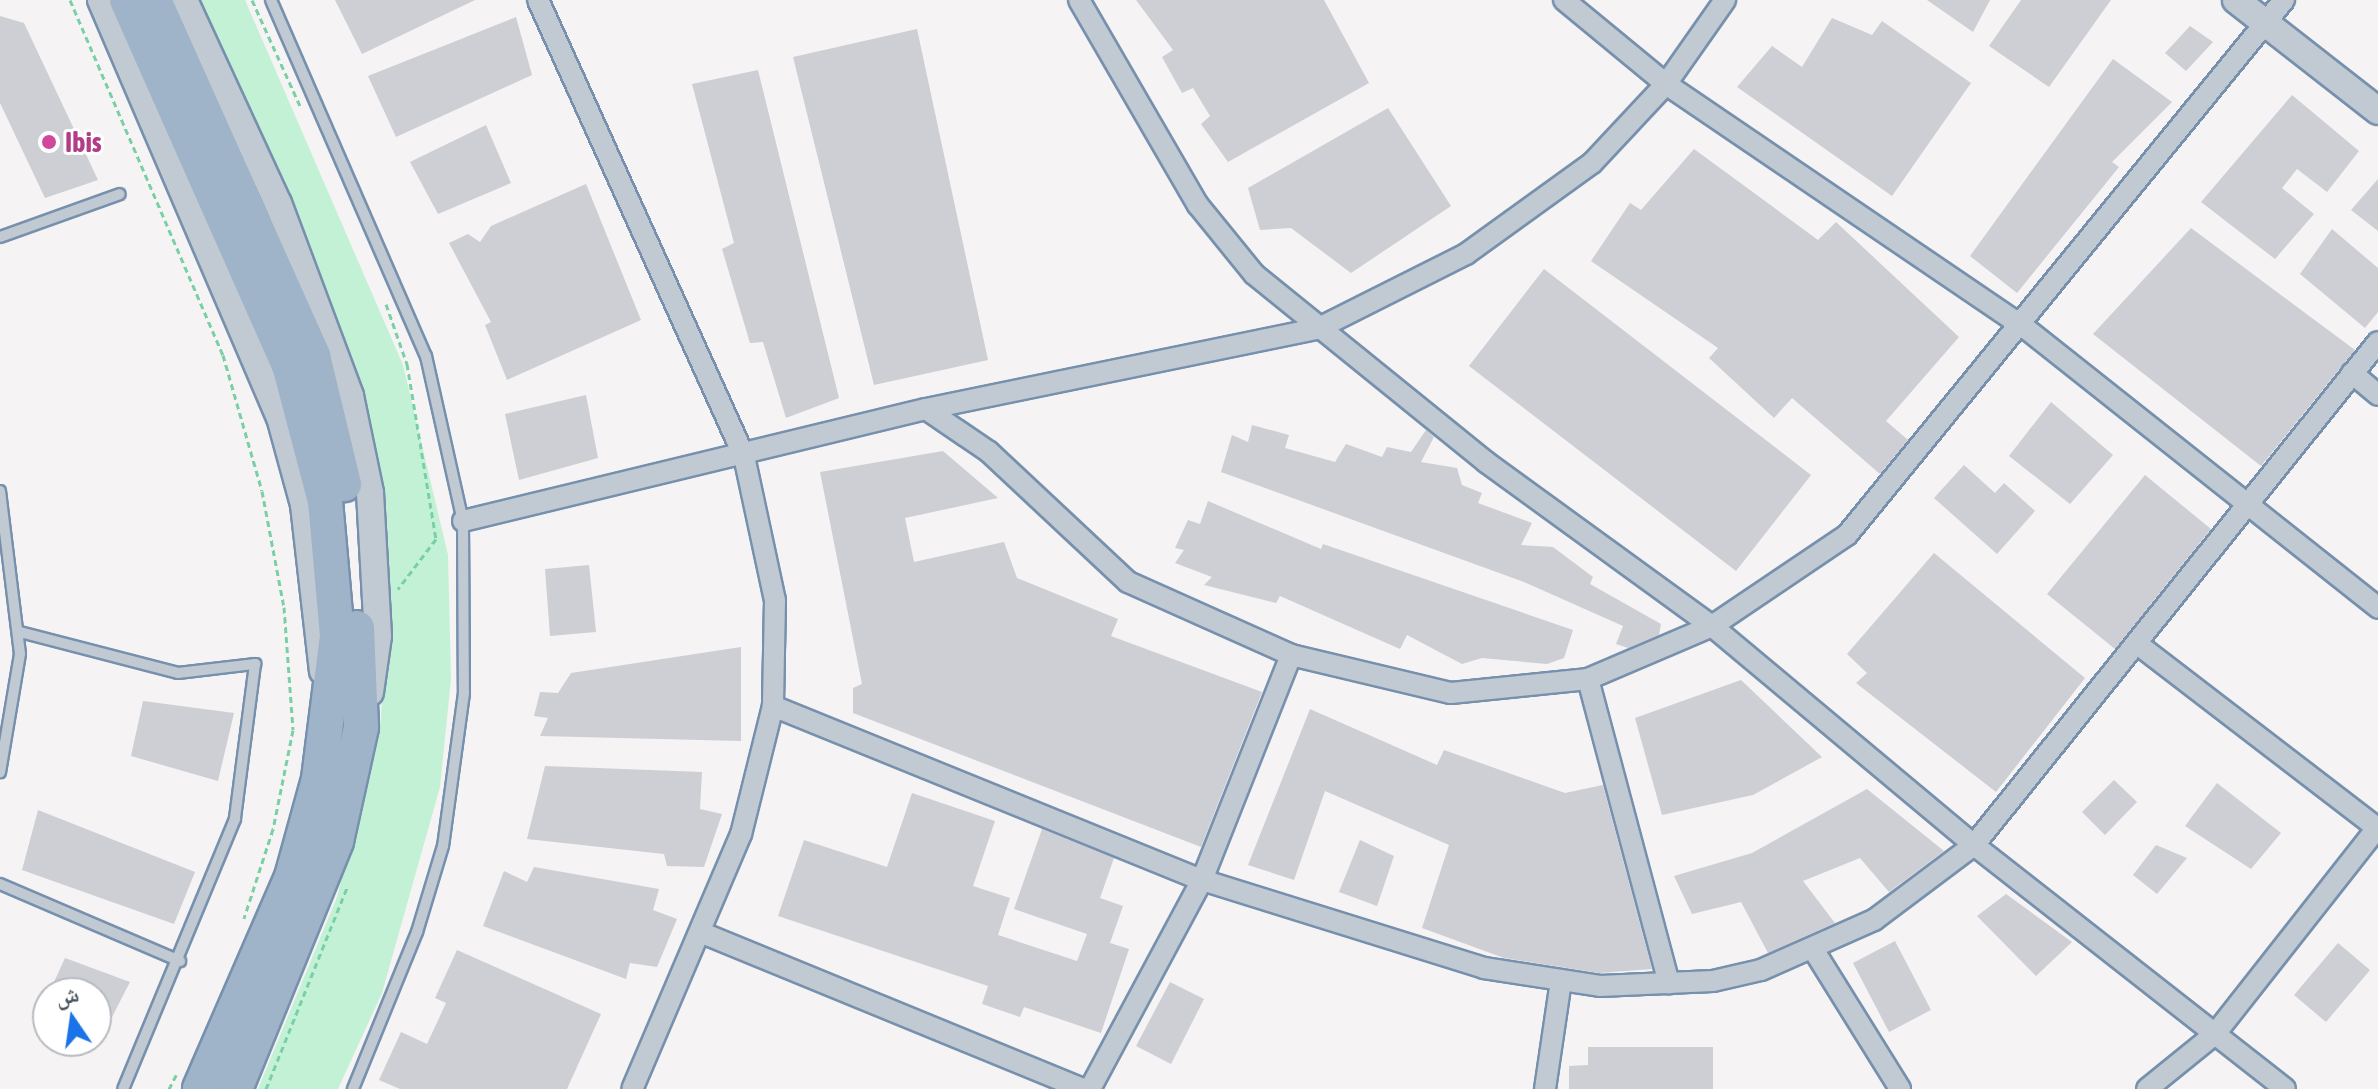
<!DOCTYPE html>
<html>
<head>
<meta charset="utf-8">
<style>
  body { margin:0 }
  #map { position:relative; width:2378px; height:1089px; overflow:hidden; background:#f5f3f3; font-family:"Asap Condensed","Noto Naskh Arabic",sans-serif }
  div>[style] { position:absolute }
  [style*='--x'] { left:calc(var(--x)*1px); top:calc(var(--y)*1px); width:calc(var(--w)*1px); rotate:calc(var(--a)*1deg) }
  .green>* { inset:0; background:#c3f1d5 }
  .building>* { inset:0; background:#cdcfd5 }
  .path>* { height:3px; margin-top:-1.5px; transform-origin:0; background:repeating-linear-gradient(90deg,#7ad0a6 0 6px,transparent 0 10px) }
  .roads { filter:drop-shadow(2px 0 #7690ad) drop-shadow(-2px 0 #7690ad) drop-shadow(0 2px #7690ad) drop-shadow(0 -2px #7690ad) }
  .service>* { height:10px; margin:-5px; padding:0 5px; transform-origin:5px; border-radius:5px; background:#c1cad2 }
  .minor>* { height:20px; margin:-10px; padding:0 10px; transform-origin:10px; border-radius:10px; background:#c1cad2 }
  .tertiary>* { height:26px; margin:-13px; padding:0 13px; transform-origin:13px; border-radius:13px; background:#c1cad2 }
  .trunk>* { height:34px; margin:-17px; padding:0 17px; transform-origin:17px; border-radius:17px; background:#9fb4c9 }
  .dots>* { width:22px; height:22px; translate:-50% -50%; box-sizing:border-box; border:4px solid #fff; border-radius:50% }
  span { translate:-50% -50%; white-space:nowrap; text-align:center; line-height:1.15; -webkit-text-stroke:6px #fff; paint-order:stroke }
  .hotel-label { font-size:28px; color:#b23c85; font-weight:700 }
  .left { translate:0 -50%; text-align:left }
  .north { position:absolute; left:32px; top:977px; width:80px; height:80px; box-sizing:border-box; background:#fff; border:2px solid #b7bbc0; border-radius:50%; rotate:347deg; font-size:22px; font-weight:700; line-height:32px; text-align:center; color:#4a5661 }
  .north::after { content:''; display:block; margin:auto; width:28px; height:36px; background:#1a73e8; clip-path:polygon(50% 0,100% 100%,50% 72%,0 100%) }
</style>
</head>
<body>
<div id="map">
  <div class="green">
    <div style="clip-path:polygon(193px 0,245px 0,403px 365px,448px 555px,451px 679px,440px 787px,382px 993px,338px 1089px,258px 1089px,337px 897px,381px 719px,387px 556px,366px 423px)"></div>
  </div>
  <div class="building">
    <div style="clip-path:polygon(335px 0,475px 0,362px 54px)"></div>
    <div style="clip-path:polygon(1136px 0,1324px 0,1369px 83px,1228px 162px,1201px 124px,1210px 116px,1193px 88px,1182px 93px,1162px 57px,1173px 50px)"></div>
    <div style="clip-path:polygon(1927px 0,1990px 0,1973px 32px)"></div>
    <div style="clip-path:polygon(2021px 0,2111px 0,2049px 87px,1989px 46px)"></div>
    <div style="clip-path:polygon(0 16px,24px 23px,98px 180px,45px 198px,0 103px)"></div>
    <div style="clip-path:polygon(516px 17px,532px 75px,396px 137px,368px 76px)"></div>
    <div style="clip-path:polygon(1832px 18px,1872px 35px,1882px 21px,1971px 83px,1892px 196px,1737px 87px,1772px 46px,1802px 67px)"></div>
    <div style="clip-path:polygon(2190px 26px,2213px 42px,2186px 71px,2165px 53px)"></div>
    <div style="clip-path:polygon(917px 29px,988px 360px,874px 385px,793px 57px)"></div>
    <div style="clip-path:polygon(2113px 59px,2172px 102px,2112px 162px,2119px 167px,2017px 293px,1970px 256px)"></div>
    <div style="clip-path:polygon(758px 70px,839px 398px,786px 418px,763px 342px,750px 343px,722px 249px,734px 243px,692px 84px)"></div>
    <div style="clip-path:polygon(2292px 95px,2359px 151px,2327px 192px,2297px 169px,2282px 188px,2314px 214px,2275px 259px,2201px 202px)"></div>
    <div style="clip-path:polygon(1388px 108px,1451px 206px,1351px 273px,1291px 228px,1260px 230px,1248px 188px)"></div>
    <div style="clip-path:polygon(486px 125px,511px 183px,438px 214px,410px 162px)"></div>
    <div style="clip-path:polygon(1694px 149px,1818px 240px,1836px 222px,1959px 337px,1886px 421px,1908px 440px,1880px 474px,1792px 398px,1774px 418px,1709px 358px,1718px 348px,1591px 261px,1630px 203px,1641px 210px)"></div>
    <div style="clip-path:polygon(2378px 179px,2378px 231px,2351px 210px)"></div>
    <div style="clip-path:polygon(586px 184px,641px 320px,507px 380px,485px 325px,491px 322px,449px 243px,468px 234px,480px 242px,491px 226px)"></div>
    <div style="clip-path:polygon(2191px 228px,2355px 350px,2261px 466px,2093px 334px)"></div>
    <div style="clip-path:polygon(2332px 229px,2378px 268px,2378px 312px,2365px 328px,2300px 274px)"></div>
    <div style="clip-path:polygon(1544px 269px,1811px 475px,1736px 571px,1469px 366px)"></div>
    <div style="clip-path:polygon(586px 395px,598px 458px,519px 480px,505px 414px)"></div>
    <div style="clip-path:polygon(2051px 402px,2113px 455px,2070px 504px,2009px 456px)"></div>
    <div style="clip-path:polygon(1252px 425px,1289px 435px,1285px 448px,1335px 462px,1346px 444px,1382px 457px,1387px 447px,1411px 452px,1426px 430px,1434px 437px,1421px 462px,1457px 468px,1462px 485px,1482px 493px,1478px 503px,1532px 523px,1521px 545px,1553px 547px,1593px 577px,1590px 584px,1661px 624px,1659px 635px,1628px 648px,1616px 644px,1623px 626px,1524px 582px,1221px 472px,1232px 435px,1248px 442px)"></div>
    <div style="clip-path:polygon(943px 451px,998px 498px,905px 518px,914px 562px,1004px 542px,1017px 578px,1118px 619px,1111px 636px,1262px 692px,1201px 847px,853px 713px,853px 688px,862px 684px,820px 472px)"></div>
    <div style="clip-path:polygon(1964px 465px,1995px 493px,2004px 483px,2035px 511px,1997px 554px,1934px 498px)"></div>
    <div style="clip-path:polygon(2145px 475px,2211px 529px,2115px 649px,2047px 594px)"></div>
    <div style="clip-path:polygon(1208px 501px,1321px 549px,1323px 544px,1573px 630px,1564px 658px,1547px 664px,1482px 658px,1462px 664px,1407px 635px,1400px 649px,1280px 596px,1276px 603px,1204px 585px,1212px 577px,1175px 563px,1184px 550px,1175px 548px,1188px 520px,1200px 524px)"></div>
    <div style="clip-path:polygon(1934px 553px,2085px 678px,1996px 792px,1856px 683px,1867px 673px,1847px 654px)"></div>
    <div style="clip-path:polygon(589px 565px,596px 632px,550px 636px,545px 569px)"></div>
    <div style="clip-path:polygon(741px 647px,741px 741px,540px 736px,548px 718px,534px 716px,540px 692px,558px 693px,571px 673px)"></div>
    <div style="clip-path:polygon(1741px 680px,1822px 757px,1753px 795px,1662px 815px,1635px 718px)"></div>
    <div style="clip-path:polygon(143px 701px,234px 713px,218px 781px,131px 756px)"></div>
    <div style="clip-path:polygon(1310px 709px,1437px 765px,1444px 750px,1565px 793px,1603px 785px,1652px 969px,1599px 973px,1504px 958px,1422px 928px,1449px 845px,1325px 791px,1294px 880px,1248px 865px)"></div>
    <div style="clip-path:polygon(545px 766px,702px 772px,700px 809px,722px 814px,704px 867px,667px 866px,664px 854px,527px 839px)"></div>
    <div style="clip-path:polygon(2114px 780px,2137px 802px,2105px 835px,2082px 812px)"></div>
    <div style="clip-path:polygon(2217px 783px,2281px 833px,2251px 869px,2185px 826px)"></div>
    <div style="clip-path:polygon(1867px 789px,1944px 851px,1889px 892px,1860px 858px,1803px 881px,1835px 923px,1768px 953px,1741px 902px,1692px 914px,1674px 876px,1752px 853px)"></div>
    <div style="clip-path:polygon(912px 793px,995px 821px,973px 886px,1010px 898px,998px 935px,1077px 961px,1087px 934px,1014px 909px,1042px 829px,1114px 858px,1100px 898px,1123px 906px,1110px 943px,1129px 949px,1101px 1033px,1024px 1007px,1020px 1017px,982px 1004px,988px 986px,778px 916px,804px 840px,887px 867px)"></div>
    <div style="clip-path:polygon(38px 810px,195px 872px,174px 924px,22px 870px)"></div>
    <div style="clip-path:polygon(1360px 840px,1394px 856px,1377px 906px,1339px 892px)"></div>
    <div style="clip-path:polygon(2156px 845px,2187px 858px,2157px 894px,2133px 875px)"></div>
    <div style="clip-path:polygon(534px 867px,659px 889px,653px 910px,677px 919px,657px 967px,630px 963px,626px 979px,483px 926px,504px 871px,527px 882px)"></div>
    <div style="clip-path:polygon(2006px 894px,2072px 942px,2036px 976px,1977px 916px)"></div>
    <div style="clip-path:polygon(1895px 941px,1931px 1010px,1889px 1032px,1853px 963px)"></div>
    <div style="clip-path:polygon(2338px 943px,2370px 970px,2326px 1022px,2294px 995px)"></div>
    <div style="clip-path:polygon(457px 950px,601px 1014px,567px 1089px,400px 1089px,379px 1080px,401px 1032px,427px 1044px,446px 1003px,435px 998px)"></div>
    <div style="clip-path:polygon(65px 958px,130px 982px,96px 1048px,96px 993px,49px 993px)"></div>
    <div style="clip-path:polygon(1170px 982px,1204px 999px,1171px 1064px,1136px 1046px)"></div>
    <div style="clip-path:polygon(1588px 1047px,1713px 1047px,1713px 1089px,1569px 1089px,1569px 1066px,1588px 1065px)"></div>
  </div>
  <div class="path">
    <div style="--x:70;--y:0;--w:387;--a:66.7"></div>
    <div style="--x:223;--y:355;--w:141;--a:74"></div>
    <div style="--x:262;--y:491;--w:118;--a:79.3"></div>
    <div style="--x:284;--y:607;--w:123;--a:85.8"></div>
    <div style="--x:293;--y:730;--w:101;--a:101.4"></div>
    <div style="--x:273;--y:829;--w:94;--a:108"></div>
    <div style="--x:252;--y:0;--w:116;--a:65.6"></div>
    <div style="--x:386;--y:304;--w:64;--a:70.7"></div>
    <div style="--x:407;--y:364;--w:177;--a:80.6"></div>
    <div style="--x:436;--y:539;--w:63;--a:127.2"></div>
    <div style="--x:169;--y:1089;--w:16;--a:-63"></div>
    <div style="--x:266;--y:1089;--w:218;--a:-68.1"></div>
  </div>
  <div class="roads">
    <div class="service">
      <div style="--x:271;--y:0;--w:388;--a:66.5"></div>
      <div style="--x:426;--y:356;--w:169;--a:77.4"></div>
      <div style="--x:463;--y:521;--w:172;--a:89.7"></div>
      <div style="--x:464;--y:693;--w:154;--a:97.8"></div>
      <div style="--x:443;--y:846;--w:90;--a:106.8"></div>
      <div style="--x:417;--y:932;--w:170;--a:112.2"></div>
      <div style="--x:0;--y:237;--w:127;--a:-19.7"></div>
      <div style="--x:0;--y:491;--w:164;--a:83"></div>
      <div style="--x:20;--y:654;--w:120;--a:99.6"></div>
      <div style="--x:20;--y:632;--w:163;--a:14.5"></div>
      <div style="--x:178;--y:673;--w:78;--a:-6.7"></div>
      <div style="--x:255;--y:664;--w:156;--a:97.4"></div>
      <div style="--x:235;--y:819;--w:292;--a:112.5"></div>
      <div style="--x:0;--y:884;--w:196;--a:23.2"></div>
    </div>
    <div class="minor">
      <div style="--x:538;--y:0;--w:500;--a:65.69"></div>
      <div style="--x:744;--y:456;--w:147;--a:77.9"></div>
      <div style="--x:775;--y:600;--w:106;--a:91.1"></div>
      <div style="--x:773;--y:706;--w:132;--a:104"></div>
      <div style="--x:741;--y:834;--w:277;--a:113.1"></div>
      <div style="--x:1079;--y:0;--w:237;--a:59.9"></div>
      <div style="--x:1198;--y:205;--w:89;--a:50.9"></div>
      <div style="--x:1254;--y:274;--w:299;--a:39"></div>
      <div style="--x:1486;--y:462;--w:279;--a:36"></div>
      <div style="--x:1712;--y:626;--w:341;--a:39.9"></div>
      <div style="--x:1974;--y:845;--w:395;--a:38.1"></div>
      <div style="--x:1564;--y:0;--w:132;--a:39.5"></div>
      <div style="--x:1666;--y:84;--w:433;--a:34.2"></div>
      <div style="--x:2024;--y:327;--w:452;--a:38.4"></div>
      <div style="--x:2352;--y:373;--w:34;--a:40"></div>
      <div style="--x:926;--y:409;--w:76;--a:34.3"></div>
      <div style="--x:989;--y:452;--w:190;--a:43.1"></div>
      <div style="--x:1128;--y:582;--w:179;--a:24.1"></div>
      <div style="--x:1291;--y:655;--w:164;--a:13.4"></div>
      <div style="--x:1451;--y:693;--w:138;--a:-5.8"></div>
      <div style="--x:1588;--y:679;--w:135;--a:-23.1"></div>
      <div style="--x:1712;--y:626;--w:163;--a:-34"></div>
      <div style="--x:1847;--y:535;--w:691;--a:-50.76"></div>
      <div style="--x:463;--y:521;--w:476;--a:-13.6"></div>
      <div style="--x:926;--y:409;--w:401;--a:-11.6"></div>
      <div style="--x:1319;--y:328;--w:165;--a:-26.7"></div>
      <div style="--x:1466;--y:254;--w:155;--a:-35.8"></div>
      <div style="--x:1592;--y:163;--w:108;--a:-46.9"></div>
      <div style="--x:1666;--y:84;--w:103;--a:-54.9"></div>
      <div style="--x:2140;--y:646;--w:299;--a:37.5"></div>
      <div style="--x:1588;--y:679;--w:315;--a:75.1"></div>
      <div style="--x:773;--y:706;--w:463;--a:22.1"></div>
      <div style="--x:1202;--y:880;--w:295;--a:17.3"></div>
      <div style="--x:1484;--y:968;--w:117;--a:8.8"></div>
      <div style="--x:1600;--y:986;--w:113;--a:-2.5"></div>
      <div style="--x:1713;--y:981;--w:49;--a:-12.9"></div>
      <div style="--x:1761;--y:970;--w:124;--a:-23.9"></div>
      <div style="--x:1874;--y:920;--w:125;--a:-36.9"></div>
      <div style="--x:1974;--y:845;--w:645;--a:-51.23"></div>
      <div style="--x:700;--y:932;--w:413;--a:22.3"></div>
      <div style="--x:1813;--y:949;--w:165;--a:58.1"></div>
      <div style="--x:1090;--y:1089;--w:237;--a:-61.8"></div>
      <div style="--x:1202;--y:880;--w:242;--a:-68.4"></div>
      <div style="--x:1545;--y:1089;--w:109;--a:-81.6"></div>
      <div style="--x:2147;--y:1089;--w:87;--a:-39"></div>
      <div style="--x:2215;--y:1034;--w:263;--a:-51.8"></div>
    </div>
    <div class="tertiary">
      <div style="--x:101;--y:0;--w:454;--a:66.8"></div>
      <div style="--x:280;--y:417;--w:91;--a:74.7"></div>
      <div style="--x:304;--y:505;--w:167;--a:83.5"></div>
      <div style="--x:184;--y:0;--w:224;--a:65.2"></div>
      <div style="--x:278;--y:203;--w:206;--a:69.5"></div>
      <div style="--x:350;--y:396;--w:99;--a:78.3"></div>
      <div style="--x:370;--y:493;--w:143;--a:86.8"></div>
      <div style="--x:378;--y:636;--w:57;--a:98.1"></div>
      <div style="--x:2236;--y:0;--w:180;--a:38"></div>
    </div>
    <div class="trunk">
      <div style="--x:127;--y:0;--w:399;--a:66.1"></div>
      <div style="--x:289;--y:365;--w:141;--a:75.2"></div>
      <div style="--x:325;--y:501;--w:136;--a:84.9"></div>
      <div style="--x:337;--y:636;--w:144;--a:97.2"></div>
      <div style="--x:319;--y:779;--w:102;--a:105.4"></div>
      <div style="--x:292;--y:877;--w:231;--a:113.5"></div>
      <div style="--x:154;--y:0;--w:390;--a:65.9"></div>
      <div style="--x:313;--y:356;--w:132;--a:76.4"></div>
      <div style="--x:235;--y:1089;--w:268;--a:-67.8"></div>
      <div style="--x:336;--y:841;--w:117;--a:-77.6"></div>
      <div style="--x:361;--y:727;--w:99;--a:-92.3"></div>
    </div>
  </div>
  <div class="dots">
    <div style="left:49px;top:142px;background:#d1479c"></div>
  </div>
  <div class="hotel-label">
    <span class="left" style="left:65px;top:142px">Ibis</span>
  </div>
  <div class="north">ش</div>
</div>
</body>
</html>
